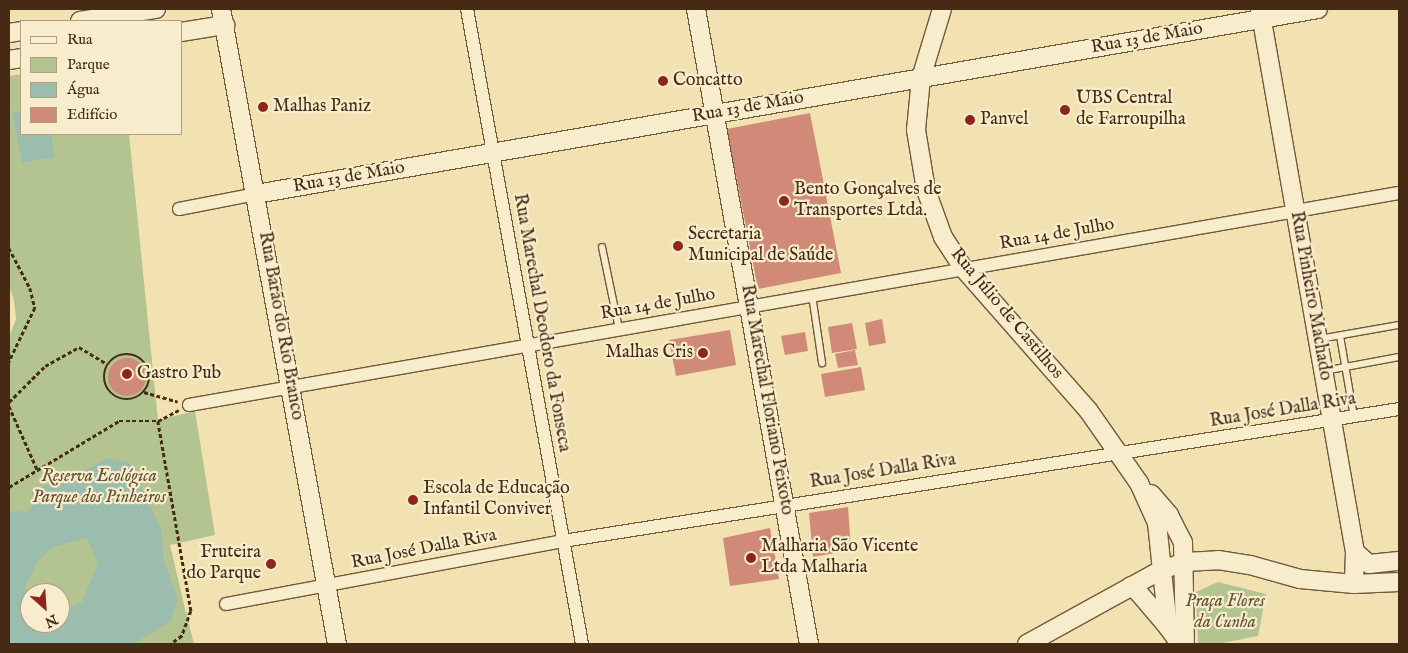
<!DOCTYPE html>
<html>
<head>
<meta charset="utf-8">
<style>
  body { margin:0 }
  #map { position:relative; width:1408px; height:653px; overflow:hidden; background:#f2e2b1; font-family:"IM FELL English",serif }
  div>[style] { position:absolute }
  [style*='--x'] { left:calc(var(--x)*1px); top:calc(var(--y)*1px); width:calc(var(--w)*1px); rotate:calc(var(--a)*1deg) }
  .green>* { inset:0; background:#b4c490 }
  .water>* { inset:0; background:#9bbdad }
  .building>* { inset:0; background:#d18a77 }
  .round { border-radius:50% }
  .path>* { height:2.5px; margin-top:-1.25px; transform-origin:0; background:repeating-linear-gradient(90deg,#472a13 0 4px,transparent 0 6.5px) }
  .path>.ring { margin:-1.25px; padding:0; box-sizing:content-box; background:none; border:2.5px solid #472a13; border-radius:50% }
  .roads { filter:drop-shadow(1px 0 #72583a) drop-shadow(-1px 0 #72583a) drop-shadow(0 1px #72583a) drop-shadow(0 -1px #72583a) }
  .lane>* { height:6px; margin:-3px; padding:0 3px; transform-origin:3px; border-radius:3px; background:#f7eccc }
  .street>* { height:12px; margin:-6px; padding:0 6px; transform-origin:6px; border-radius:6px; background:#f7eccc }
  .secondary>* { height:18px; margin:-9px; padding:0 9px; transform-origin:9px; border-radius:9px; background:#f7eccc }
  .dots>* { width:14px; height:14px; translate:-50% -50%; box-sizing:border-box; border:2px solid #f7eccc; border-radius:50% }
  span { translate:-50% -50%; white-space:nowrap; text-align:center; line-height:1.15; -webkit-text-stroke:4.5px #f7eccc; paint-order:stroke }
  .street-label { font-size:18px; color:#472a13 }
  .poi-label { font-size:18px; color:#472a13 }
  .left { translate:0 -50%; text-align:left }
  .right { translate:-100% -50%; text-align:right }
  .park-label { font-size:18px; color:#625032; font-style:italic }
  .frame { position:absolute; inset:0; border:10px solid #472a13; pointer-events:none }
  .legend { position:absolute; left:20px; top:20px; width:162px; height:115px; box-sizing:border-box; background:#f7eccc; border:1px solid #b19e82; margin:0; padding:6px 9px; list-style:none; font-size:15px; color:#472a13 }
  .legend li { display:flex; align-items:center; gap:10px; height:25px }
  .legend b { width:25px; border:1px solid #b19e82 }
  .north { position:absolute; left:20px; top:583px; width:50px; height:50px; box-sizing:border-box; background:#f7eccc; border:1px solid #b19e82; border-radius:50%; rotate:154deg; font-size:14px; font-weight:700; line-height:20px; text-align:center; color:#472a13 }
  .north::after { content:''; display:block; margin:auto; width:18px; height:22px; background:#8f2418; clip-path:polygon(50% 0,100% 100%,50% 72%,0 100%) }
</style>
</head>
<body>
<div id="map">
  <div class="green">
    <div style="clip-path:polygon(evenodd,21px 74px,21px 134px,129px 134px,158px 420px,195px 411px,215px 535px,170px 545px,186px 613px,191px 611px,187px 616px,194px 644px,9px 644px,9px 337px,16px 319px,14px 300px,9px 286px,9px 76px,21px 74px,30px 593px,60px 593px,60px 623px,30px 623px,30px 593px)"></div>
    <div style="clip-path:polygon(1218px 582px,1266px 594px,1258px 636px,1217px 644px,1198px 644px,1196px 592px)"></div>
  </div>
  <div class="water">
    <div style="clip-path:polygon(21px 111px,21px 134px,51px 134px,55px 157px,22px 163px,12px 112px)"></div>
    <div style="clip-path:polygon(evenodd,107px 458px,130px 463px,161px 529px,164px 561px,178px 600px,171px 621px,133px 644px,9px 644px,9px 512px,28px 511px,34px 503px,32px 493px,72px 471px,86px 470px,107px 458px,87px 538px,98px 563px,82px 602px,60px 612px,60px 623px,30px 623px,30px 602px,25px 587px,38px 561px,53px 547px,87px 538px)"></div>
  </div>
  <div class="building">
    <div style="clip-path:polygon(810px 113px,841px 273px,758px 289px,727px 129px)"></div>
    <div style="clip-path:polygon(882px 319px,886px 343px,869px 346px,865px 323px)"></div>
    <div style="clip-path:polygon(852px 323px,857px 349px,832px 353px,828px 327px)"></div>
    <div style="clip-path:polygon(730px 330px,736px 365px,676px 376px,669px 340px)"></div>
    <div style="clip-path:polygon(805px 332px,808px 351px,785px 355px,781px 336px)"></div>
    <div style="clip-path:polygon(855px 350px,858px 365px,838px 368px,835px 354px)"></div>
    <div class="round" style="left:108px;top:358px;width:38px;height:38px"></div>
    <div style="clip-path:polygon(861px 367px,865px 390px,825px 397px,821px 374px)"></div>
    <div style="clip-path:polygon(848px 507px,851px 550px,813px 557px,809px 513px)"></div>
    <div style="clip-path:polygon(770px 528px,779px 579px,730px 586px,723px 538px)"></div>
  </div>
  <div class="path">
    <div style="--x:9;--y:248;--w:45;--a:62.3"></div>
    <div style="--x:30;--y:288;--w:21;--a:76"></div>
    <div style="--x:35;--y:308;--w:60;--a:115.7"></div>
    <div class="ring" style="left:104px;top:354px;width:43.5px;height:43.5px"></div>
    <div style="--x:144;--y:392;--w:35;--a:16"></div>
    <div style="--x:9;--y:402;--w:51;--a:-45"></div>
    <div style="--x:45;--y:366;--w:39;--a:-29"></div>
    <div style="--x:79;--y:347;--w:31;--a:31"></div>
    <div style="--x:9;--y:406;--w:69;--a:66"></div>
    <div style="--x:158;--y:421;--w:193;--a:80.1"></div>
    <div style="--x:191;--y:611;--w:27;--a:110"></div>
    <div style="--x:182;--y:636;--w:14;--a:144"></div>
    <div style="--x:9;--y:487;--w:128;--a:-31"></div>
    <div style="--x:119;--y:421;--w:39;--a:0"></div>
    <div style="--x:158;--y:421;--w:24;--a:-28"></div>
  </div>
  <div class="roads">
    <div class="lane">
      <div style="--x:602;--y:247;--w:84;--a:78.3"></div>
      <div style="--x:812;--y:295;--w:69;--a:81.6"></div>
      <div style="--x:1340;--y:336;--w:82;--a:80.2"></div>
      <div style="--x:1319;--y:339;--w:80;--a:-10"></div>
      <div style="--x:1324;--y:371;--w:76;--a:-10.6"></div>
    </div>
    <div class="street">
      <div style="--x:467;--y:9;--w:645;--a:79.73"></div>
      <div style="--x:179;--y:209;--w:78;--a:-11"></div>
      <div style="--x:189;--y:405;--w:1228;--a:-9.94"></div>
      <div style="--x:226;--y:604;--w:343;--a:-10.6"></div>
      <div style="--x:563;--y:541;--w:846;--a:-8.97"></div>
    </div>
    <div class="secondary">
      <div style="--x:221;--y:9;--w:646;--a:79.65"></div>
      <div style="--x:696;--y:9;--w:645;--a:79.91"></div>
      <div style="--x:942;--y:9;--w:72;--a:106.9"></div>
      <div style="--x:921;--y:78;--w:52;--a:95.5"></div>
      <div style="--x:916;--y:130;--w:61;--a:80.5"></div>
      <div style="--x:926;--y:190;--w:50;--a:70.1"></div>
      <div style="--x:943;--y:237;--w:38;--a:57"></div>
      <div style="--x:964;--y:269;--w:188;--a:48.7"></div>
      <div style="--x:1088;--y:410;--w:89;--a:55.1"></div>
      <div style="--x:1139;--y:483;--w:44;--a:65.8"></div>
      <div style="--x:1157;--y:523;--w:105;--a:84"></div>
      <div style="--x:1168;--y:627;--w:21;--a:55"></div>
      <div style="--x:1260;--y:9;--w:551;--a:80.08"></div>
      <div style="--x:1355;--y:552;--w:32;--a:92"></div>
      <div style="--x:80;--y:21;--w:77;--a:-9"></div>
      <div style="--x:181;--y:32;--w:45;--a:-9"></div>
      <div style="--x:9;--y:33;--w:12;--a:-9"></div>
      <div style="--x:9;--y:60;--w:12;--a:-9"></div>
      <div style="--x:256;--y:194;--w:1078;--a:-9.88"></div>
      <div style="--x:1151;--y:494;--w:28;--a:49"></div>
      <div style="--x:1169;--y:515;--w:30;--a:63"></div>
      <div style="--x:1183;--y:542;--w:102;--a:88.9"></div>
      <div style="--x:1355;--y:552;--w:18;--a:41"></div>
      <div style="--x:1369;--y:564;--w:30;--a:-6"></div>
      <div style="--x:1131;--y:586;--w:11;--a:41"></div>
      <div style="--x:1139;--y:593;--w:43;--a:49.7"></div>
      <div style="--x:1027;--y:644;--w:153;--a:-28.9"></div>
      <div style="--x:1161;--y:570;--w:25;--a:-18"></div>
      <div style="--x:1185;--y:562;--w:33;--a:-3"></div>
      <div style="--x:1218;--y:560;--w:32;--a:9"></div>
      <div style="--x:1250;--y:565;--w:52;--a:15.6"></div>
      <div style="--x:1300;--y:579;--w:54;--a:5.3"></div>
      <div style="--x:1354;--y:584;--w:45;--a:-2.5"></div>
    </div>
  </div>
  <div class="dots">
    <div style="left:663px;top:81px;background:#8f2418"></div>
    <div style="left:263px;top:107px;background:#8f2418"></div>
    <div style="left:1065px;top:110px;background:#8f2418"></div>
    <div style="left:970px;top:120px;background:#8f2418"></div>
    <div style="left:784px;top:201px;background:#8f2418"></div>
    <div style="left:678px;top:246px;background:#8f2418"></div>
    <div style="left:703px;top:353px;background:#8f2418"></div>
    <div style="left:127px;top:374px;background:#8f2418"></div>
    <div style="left:413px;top:500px;background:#8f2418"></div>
    <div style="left:751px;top:558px;background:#8f2418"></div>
    <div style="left:271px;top:564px;background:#8f2418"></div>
  </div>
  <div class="street-label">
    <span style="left:1147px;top:39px;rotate:-10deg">Rua 13 de Maio</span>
    <span style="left:748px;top:108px;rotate:-10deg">Rua 13 de Maio</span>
    <span style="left:349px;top:178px;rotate:-10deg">Rua 13 de Maio</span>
    <span style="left:1057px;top:235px;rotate:-10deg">Rua 14 de Julho</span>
    <span style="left:1310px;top:296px;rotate:80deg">Rua Pinheiro Machado</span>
    <span style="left:658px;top:305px;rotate:-10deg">Rua 14 de Julho</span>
    <span style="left:1006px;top:314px;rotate:50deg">Rua Júlio de Castilhos</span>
    <span style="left:541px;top:323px;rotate:80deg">Rua Marechal Deodoro da Fonseca</span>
    <span style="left:280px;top:326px;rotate:80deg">Rua Barão do Rio Branco</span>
    <span style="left:766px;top:400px;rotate:80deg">Rua Marechal Floriano Peixoto</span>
    <span style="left:1283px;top:411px;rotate:-9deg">Rua José Dalla Riva</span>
    <span style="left:883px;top:472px;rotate:-9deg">Rua José Dalla Riva</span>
    <span style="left:424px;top:550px;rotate:-11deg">Rua José Dalla Riva</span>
  </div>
  <div class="poi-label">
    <span class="left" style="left:673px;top:81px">Concatto</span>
    <span class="left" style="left:1076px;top:110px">UBS Central<br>de Farroupilha</span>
    <span class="left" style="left:273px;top:107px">Malhas Paniz</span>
    <span class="left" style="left:980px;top:120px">Panvel</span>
    <span class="left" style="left:794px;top:201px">Bento Gonçalves de<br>Transportes Ltda.</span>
    <span class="left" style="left:688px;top:246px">Secretaria<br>Municipal de Saúde</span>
    <span class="right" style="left:693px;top:353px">Malhas Cris</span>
    <span class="left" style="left:137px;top:374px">Gastro Pub</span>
    <span class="left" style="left:423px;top:500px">Escola de Educação<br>Infantil Conviver</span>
    <span class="left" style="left:761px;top:558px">Malharia São Vicente<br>Ltda Malharia</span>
    <span class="right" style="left:261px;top:564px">Fruteira<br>do Parque</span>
  </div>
  <div class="park-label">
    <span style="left:99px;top:488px">Reserva Ecológica<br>Parque dos Pinheiros</span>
    <span style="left:1225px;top:613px">Praça Flores<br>da Cunha</span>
  </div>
  <div class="frame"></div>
  <ul class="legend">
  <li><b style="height:6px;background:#f7eccc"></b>Rua</li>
  <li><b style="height:14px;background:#b4c490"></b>Parque</li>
  <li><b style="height:14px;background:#9bbdad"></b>Água</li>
  <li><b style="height:14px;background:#d18a77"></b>Edifício</li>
  </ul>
  <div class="north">N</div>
</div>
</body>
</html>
